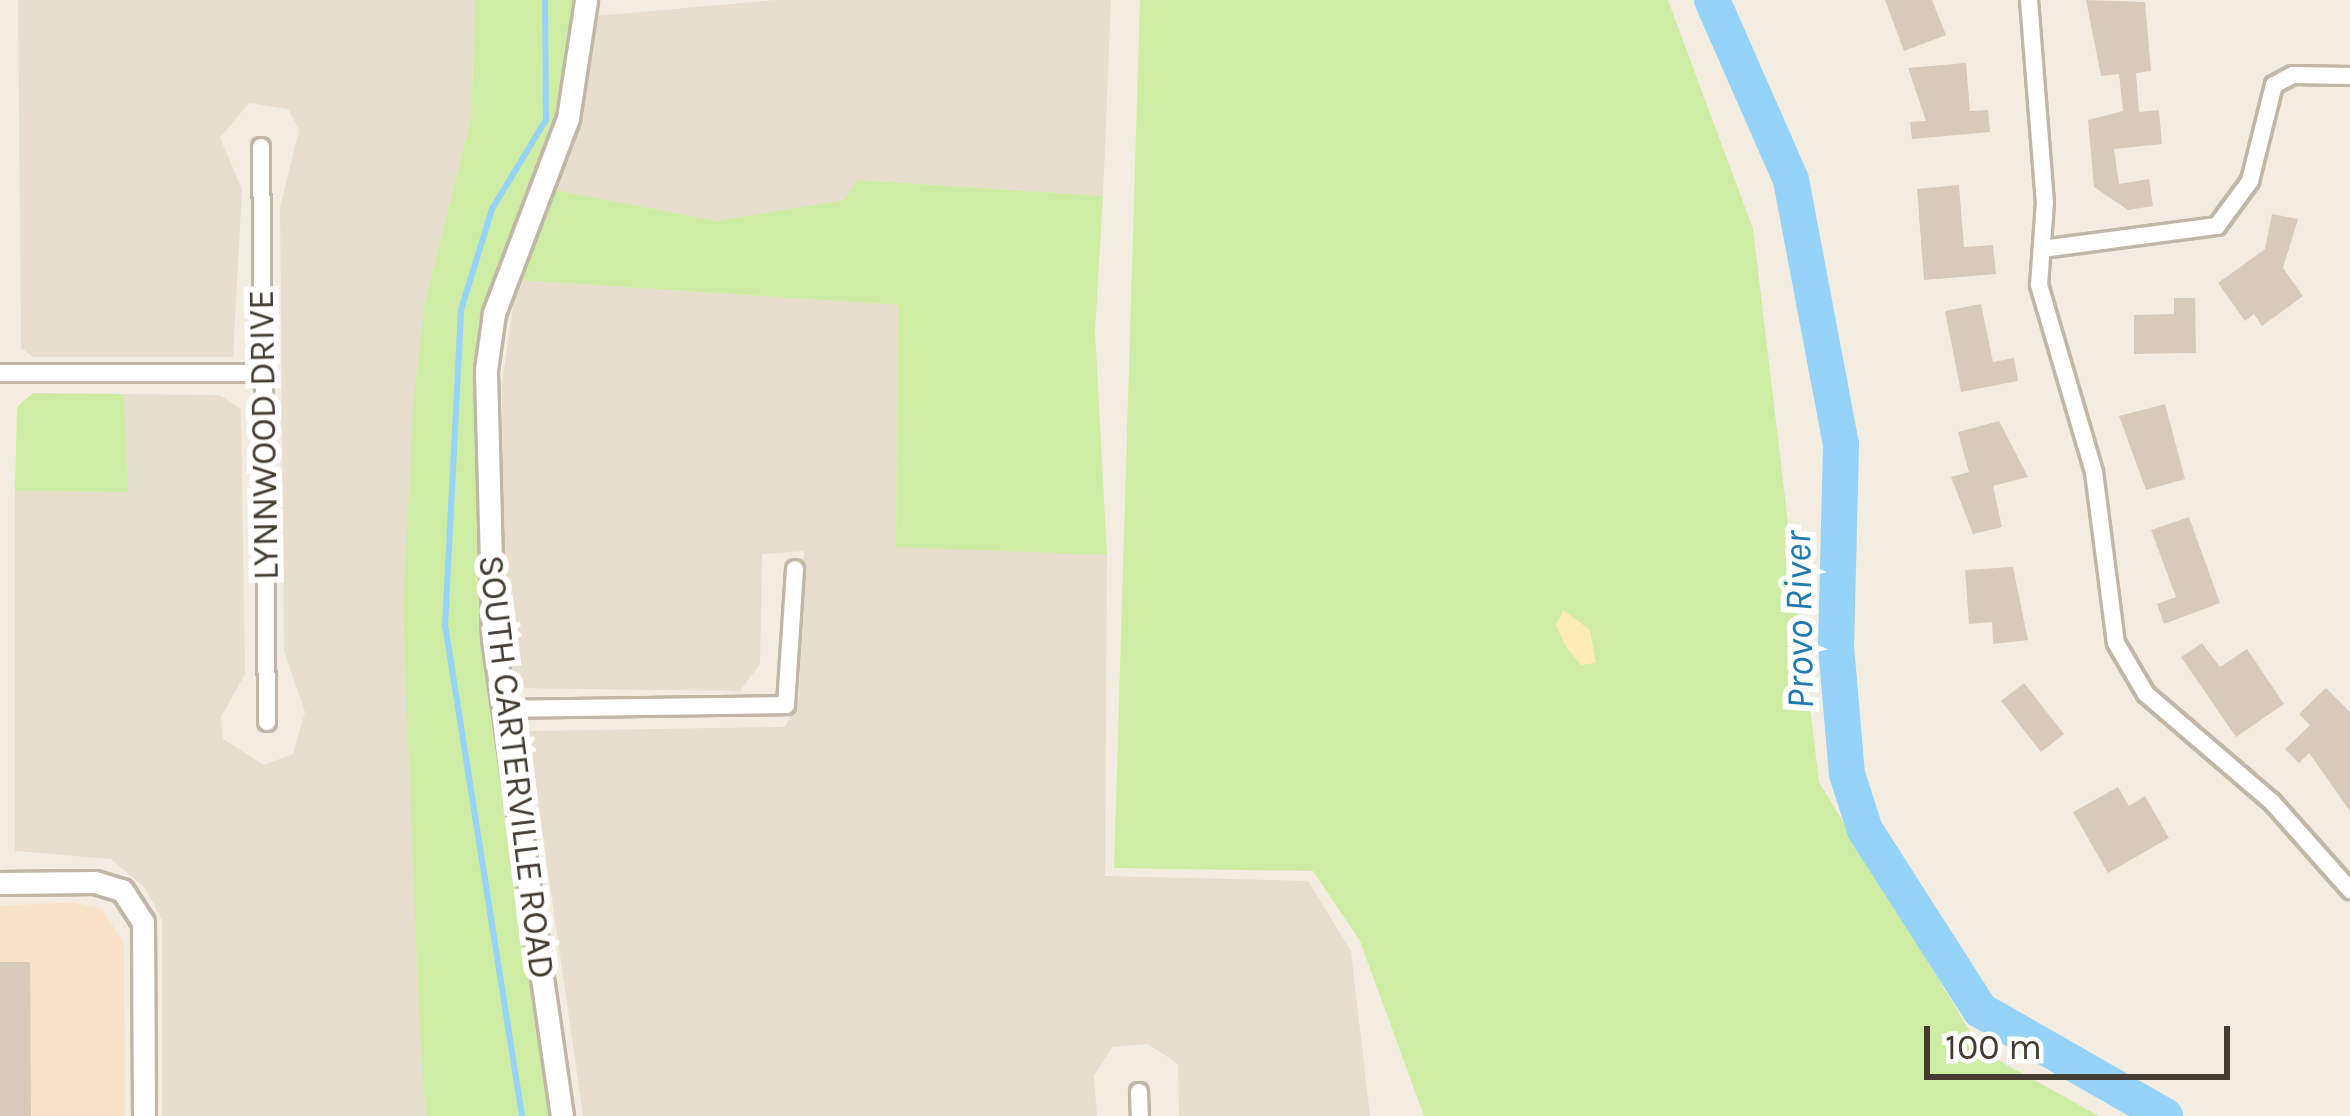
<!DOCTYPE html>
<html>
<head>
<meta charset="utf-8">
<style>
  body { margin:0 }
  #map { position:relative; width:2350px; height:1116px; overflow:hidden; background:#f3ede1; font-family:Karla,sans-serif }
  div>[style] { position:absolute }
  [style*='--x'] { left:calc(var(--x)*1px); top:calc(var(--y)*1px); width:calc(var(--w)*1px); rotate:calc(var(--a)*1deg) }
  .residential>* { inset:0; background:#e7dece }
  .commercial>* { inset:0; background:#f8e2c8 }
  .green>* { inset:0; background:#cfeca4 }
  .sand>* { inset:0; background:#fdebb6 }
  .stream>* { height:6px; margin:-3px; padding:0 3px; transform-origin:3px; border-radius:3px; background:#95d3f8 }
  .river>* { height:36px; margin:-18px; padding:0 18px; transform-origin:18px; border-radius:18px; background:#95d3f8 }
  .building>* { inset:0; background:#d8cab8 }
  .roads { filter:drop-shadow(3px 0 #c1b7a6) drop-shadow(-3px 0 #c1b7a6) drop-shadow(0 3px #c1b7a6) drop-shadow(0 -3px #c1b7a6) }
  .minor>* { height:16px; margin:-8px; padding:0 8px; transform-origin:8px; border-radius:8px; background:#fff }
  .tertiary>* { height:21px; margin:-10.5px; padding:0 10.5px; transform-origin:10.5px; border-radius:10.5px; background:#fff }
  span { translate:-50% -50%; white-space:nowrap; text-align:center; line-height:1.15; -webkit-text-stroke:12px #fff; paint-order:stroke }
  .street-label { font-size:36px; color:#443c31 }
  .water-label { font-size:39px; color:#1f7ab2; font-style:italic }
  .scale { position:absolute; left:1924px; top:1026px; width:306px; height:54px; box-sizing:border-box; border:6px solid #443c31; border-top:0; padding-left:15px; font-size:36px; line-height:42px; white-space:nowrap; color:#443c31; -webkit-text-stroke:9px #fff; paint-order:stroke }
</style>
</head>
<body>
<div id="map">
  <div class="residential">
    <div style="clip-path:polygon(18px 0,475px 0,471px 119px,425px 301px,403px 614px,426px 1116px,162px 1116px,162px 920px,145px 888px,111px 859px,15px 851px,15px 491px,127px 492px,124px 394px,219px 395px,241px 409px,245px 674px,221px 717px,223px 739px,264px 765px,293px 754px,305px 712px,284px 651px,280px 208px,299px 130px,288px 109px,249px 103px,220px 138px,242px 189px,233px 357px,33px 357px,21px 348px)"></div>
    <div style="clip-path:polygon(775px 0,1111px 0,1103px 196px,858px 180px,844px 200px,717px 221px,555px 190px,596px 16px)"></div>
    <div style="clip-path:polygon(517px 280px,899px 305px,896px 546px,1107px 555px,1105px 876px,1308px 881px,1351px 951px,1370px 1116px,1179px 1116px,1178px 1064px,1148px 1044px,1112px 1047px,1094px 1076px,1097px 1116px,583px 1116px,528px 731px,785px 727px,799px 698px,804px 551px,762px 554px,760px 664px,740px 691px,514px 688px,502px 640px,502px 382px)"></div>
  </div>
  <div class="commercial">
    <div style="clip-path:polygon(73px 902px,102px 909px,124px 943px,125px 1116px,0 1116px,0 906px)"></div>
  </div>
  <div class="green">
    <div style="clip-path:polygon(475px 0,574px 0,549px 149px,480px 321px,475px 432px,483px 631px,555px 1116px,426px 1116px,420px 1035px,403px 614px,413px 407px,425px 301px,471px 119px)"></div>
    <div style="clip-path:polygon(1140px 0,1668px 0,1753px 229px,1819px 782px,1982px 1051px,2099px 1116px,1424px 1116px,1360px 941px,1313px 871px,1114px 868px)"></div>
    <div style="clip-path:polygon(858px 180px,1103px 196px,1095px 331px,1107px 555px,896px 547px,898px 305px,517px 280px,555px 190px,717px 221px,844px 200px)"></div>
    <div style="clip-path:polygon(33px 393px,124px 394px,128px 492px,15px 491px,17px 407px)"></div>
  </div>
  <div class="sand">
    <div style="clip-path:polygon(1563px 610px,1590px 630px,1596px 663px,1581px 665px,1566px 647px,1556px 625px)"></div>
  </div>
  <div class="stream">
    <div style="--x:522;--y:1116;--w:495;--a:-98.9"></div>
    <div style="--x:445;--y:627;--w:317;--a:-87.1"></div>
    <div style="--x:461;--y:310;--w:106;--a:-72.9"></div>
    <div style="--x:492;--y:209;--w:104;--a:-58.8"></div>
    <div style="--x:546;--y:120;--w:120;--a:-90.5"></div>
  </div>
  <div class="river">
    <div style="--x:1712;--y:0;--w:197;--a:66.3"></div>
    <div style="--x:1791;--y:180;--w:270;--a:79.3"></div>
    <div style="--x:1841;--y:445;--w:201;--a:91.4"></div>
    <div style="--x:1836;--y:646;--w:128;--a:85.1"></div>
    <div style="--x:1847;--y:774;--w:59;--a:72.2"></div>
    <div style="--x:1865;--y:830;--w:214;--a:57.4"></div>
    <div style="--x:1980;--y:1010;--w:213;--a:29.8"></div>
  </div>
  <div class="building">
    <div style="clip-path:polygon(1885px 0,1932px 0,1946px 35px,1904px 51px)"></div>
    <div style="clip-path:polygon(2086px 0,2145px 2px,2151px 71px,2136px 73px,2139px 112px,2159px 110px,2162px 144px,2114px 149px,2119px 184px,2149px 179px,2153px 206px,2128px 210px,2094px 187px,2088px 120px,2123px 111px,2119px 74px,2101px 76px)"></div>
    <div style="clip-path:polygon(1966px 63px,1970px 111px,1988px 110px,1990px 132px,1912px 139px,1910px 122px,1926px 121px,1908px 68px)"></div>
    <div style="clip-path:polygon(1959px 185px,1964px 247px,1993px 245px,1996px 274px,1924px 280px,1917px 189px)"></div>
    <div style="clip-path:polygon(2272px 214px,2298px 219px,2283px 268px,2303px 296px,2262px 326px,2254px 314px,2245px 321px,2218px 283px,2265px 249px)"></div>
    <div style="clip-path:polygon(2174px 298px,2195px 298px,2196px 353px,2134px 354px,2134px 315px,2174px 314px)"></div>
    <div style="clip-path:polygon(1981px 304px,1993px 362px,2014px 358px,2018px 381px,1961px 392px,1945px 311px)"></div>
    <div style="clip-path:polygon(2165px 404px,2185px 479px,2146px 490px,2119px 416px)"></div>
    <div style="clip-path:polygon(1999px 421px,2028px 477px,1993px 486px,2002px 527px,1973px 534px,1951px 477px,1969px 472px,1958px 432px)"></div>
    <div style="clip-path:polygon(2189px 517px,2220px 603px,2164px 624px,2157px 604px,2176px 597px,2151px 530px)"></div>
    <div style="clip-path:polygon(2013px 567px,2028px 640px,1993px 644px,1992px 622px,1969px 624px,1965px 570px)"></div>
    <div style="clip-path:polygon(2202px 643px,2220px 667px,2247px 649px,2284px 704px,2236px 737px,2181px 657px)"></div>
    <div style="clip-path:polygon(2024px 683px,2064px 734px,2041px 752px,2001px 701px)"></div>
    <div style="clip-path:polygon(2326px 688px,2350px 712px,2350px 811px,2309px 753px,2299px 763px,2285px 749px,2310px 725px,2299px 714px)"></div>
    <div style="clip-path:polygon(2118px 787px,2129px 806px,2145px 796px,2169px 838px,2108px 873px,2073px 812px)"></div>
    <div style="clip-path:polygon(0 962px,30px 962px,31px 1116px,0 1116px)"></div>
  </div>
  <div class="roads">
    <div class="minor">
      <div style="--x:2029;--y:0;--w:203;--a:85.5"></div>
      <div style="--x:2045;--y:202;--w:83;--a:94.1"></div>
      <div style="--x:2039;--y:285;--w:195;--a:73.6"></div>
      <div style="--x:2094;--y:472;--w:172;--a:82.7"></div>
      <div style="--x:2116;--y:643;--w:59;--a:59.5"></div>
      <div style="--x:2146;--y:694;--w:166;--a:40.6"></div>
      <div style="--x:2272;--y:802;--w:118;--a:48.4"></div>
      <div style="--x:261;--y:147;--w:575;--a:89.4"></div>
      <div style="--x:2042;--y:249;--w:177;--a:-7.5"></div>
      <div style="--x:2217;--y:226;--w:56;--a:-53.7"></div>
      <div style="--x:2250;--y:181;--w:99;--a:-76"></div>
      <div style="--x:2274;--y:85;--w:21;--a:-28"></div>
      <div style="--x:2293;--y:75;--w:57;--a:1"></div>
      <div style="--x:0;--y:373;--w:263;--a:0"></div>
      <div style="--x:504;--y:709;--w:282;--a:-0.8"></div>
      <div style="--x:786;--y:705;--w:136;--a:-86.2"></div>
      <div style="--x:1139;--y:1092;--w:24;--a:88"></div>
    </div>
    <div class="tertiary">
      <div style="--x:0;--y:883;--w:95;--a:-0.6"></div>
      <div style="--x:95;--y:882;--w:28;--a:17"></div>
      <div style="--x:122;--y:890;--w:38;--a:57"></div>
      <div style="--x:143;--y:922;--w:194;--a:89.7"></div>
      <div style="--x:562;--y:1116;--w:482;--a:-98.2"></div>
      <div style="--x:493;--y:639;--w:269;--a:-91.5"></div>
      <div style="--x:486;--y:370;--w:58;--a:-82"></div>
      <div style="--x:494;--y:313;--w:209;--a:-69.2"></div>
      <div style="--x:568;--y:118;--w:119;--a:-81.3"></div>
    </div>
  </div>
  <div class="street-label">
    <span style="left:264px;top:435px;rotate:-91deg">LYNNWOOD DRIVE</span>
    <span style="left:516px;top:767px;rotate:83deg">SOUTH CARTERVILLE ROAD</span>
  </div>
  <div class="water-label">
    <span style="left:1799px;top:620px;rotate:-91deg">Provo River</span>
  </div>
  <div class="scale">100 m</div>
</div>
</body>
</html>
